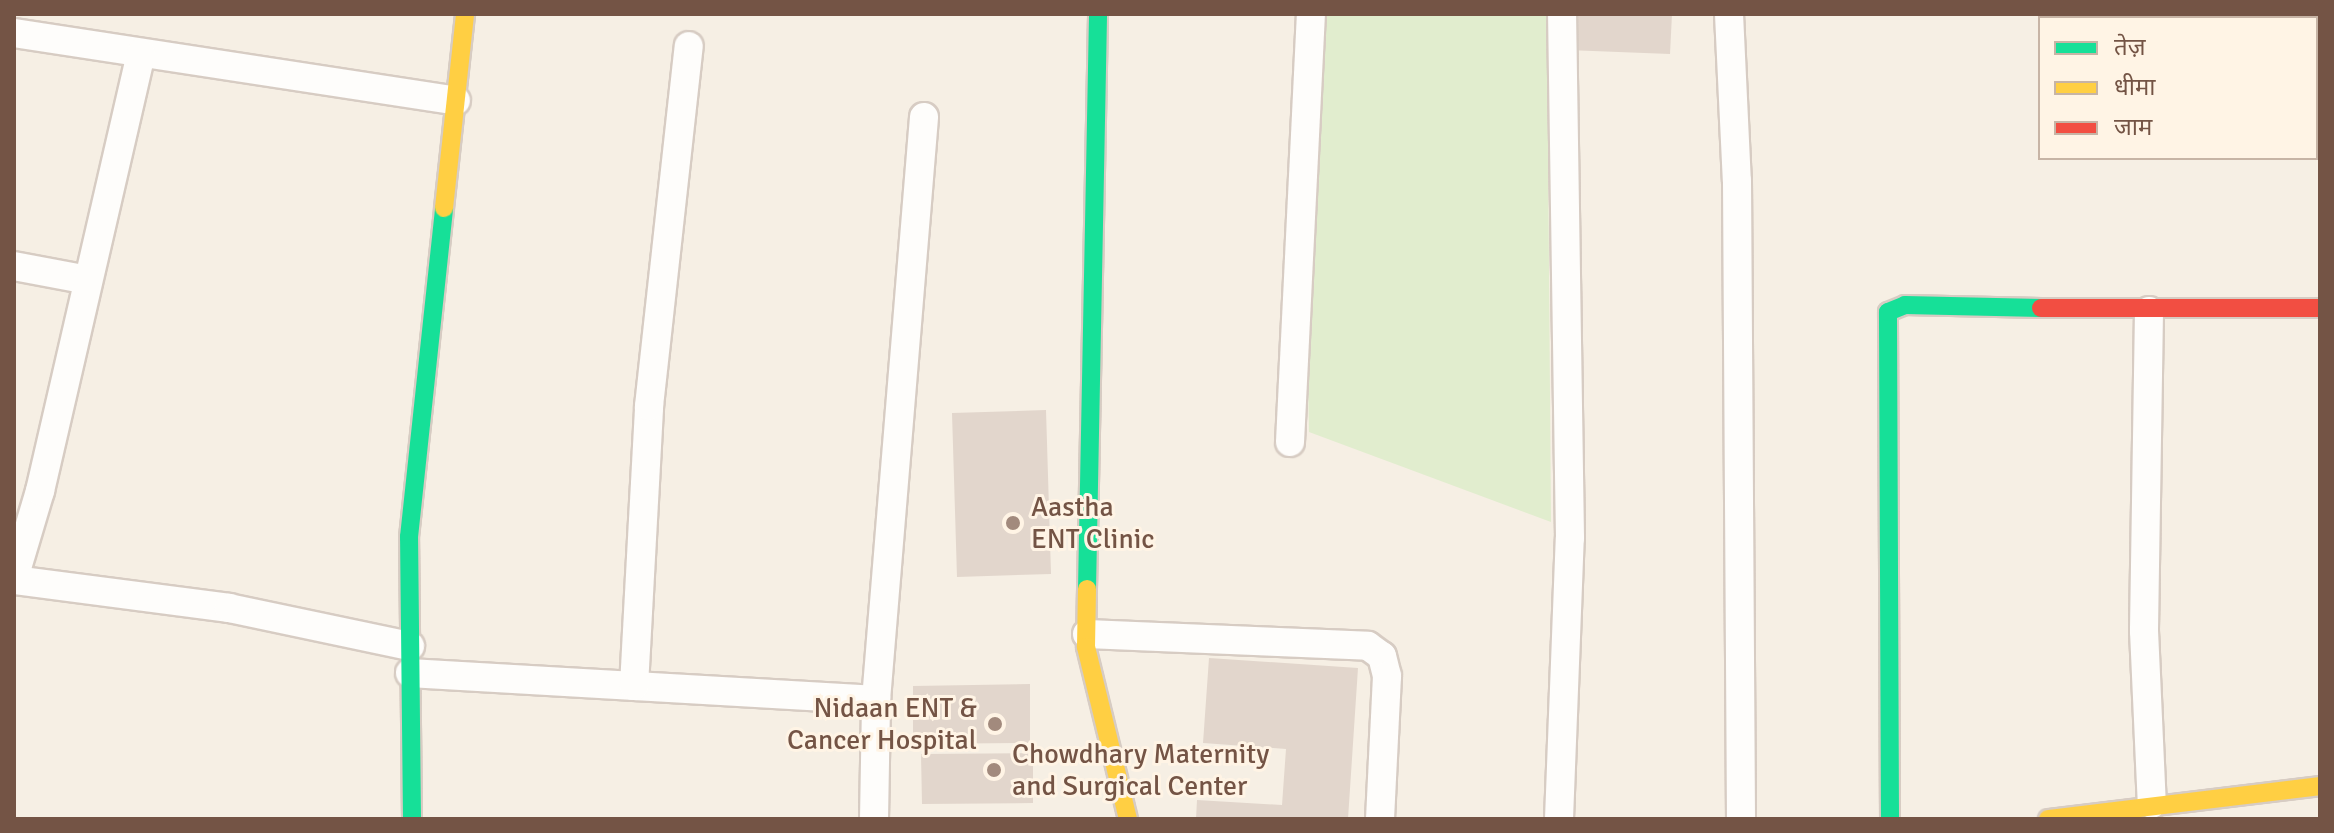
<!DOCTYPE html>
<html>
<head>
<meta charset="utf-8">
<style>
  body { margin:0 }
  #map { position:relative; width:2334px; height:833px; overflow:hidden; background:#f6efe4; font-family:Signika,"Noto Sans Devanagari",sans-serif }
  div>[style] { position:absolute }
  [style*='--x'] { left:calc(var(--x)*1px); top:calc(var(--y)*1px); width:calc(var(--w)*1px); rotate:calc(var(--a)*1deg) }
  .green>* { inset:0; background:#e1edce }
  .building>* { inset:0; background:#e2d6cc }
  .roads { filter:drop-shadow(2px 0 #d7ccc3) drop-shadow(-2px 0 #d7ccc3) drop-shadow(0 2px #d7ccc3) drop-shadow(0 -2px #d7ccc3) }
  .street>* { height:28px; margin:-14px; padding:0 14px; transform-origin:14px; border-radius:14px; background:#fefdfb }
  .fast>* { height:18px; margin:-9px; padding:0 9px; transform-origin:9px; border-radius:9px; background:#16e098 }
  .slow>* { height:18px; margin:-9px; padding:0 9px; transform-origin:9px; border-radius:9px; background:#ffcf43 }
  .jam>* { height:18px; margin:-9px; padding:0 9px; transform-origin:9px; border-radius:9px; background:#f24e42 }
  .dots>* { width:22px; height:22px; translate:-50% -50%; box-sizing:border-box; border:4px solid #fff4e5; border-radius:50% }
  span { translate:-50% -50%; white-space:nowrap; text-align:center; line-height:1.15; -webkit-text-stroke:6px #fff4e5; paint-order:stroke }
  .poi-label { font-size:28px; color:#745445 }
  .left { translate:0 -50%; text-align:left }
  .right { translate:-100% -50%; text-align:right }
  .frame { position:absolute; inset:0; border:16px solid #745445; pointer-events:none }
  .legend { position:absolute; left:2038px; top:16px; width:280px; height:144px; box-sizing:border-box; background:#fff4e5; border:2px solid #c7b4a5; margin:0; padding:10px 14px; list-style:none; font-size:24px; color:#745445 }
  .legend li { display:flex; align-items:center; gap:16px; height:40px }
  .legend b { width:40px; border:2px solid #c7b4a5 }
</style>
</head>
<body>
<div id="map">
  <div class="green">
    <div style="clip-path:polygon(1301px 14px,1547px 14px,1551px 522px,1309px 432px)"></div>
  </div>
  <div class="building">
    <div style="clip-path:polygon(1569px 14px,1672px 14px,1670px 54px,1567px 50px)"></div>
    <div style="clip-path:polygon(1046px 410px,1051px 574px,957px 577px,952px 413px)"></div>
    <div style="clip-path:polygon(1209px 658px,1358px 668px,1348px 819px,1196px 819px,1197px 800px,1282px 805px,1286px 749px,1203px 743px)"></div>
    <div style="clip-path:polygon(1030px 684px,1030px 743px,913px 744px,913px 686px)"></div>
    <div style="clip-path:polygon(1033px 753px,1033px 803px,922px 804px,921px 754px)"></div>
  </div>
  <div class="roads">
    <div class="street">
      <div style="--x:1729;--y:14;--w:167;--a:87.3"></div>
      <div style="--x:1737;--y:181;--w:638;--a:89.64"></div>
      <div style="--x:14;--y:33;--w:447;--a:8.7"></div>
      <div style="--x:14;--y:266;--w:75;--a:10.7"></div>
      <div style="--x:2149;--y:311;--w:320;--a:90.9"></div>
      <div style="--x:2144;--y:631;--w:173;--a:87.4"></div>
      <div style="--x:1290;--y:442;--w:429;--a:-87.2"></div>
      <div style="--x:14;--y:578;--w:91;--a:-73.4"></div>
      <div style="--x:40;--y:491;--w:449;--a:-77"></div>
      <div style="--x:14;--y:580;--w:217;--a:7.4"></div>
      <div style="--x:229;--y:608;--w:185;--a:11.9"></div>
      <div style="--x:1087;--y:634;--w:281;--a:2.4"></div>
      <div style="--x:1368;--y:646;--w:17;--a:36"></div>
      <div style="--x:1382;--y:656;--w:21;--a:76"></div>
      <div style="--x:1387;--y:676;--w:143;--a:92.8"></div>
      <div style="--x:410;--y:673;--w:467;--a:3.3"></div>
      <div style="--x:634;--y:686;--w:280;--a:-86.9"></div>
      <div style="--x:649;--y:406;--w:362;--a:-83.7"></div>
      <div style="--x:874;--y:819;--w:119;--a:-89"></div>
      <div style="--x:876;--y:700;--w:585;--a:-85.29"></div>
      <div style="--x:1559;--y:819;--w:281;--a:-87.8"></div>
      <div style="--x:1570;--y:538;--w:524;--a:-90.87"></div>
    </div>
    <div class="fast">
      <div style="--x:1087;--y:589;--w:575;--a:-88.9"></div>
      <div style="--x:412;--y:819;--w:282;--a:-90.6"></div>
      <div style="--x:409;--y:537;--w:331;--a:-83.9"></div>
      <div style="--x:1890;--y:819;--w:507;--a:-90.23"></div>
      <div style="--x:1888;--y:312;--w:18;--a:-22"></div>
      <div style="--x:1905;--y:305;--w:136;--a:1.3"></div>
    </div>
    <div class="slow">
      <div style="--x:444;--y:208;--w:195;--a:-83.8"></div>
      <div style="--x:1087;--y:589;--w:58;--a:91"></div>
      <div style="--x:1086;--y:647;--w:177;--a:76.3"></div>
      <div style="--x:2048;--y:819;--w:274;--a:-6.9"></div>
    </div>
    <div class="jam">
      <div style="--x:2041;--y:308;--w:279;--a:0"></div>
    </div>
  </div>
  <div class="dots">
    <div style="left:1013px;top:523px;background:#a28a7d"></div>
    <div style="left:995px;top:724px;background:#a28a7d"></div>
    <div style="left:994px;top:770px;background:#a28a7d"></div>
  </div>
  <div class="poi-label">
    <span class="left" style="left:1031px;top:523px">Aastha<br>ENT Clinic</span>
    <span class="right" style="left:977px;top:724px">Nidaan ENT &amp;<br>Cancer Hospital</span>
    <span class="left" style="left:1012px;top:770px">Chowdhary Maternity<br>and Surgical Center</span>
  </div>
  <div class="frame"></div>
  <ul class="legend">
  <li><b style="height:10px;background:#16e098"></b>तेज़</li>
  <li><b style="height:10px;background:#ffcf43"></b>धीमा</li>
  <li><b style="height:10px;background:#f24e42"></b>जाम</li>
  </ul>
</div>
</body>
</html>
